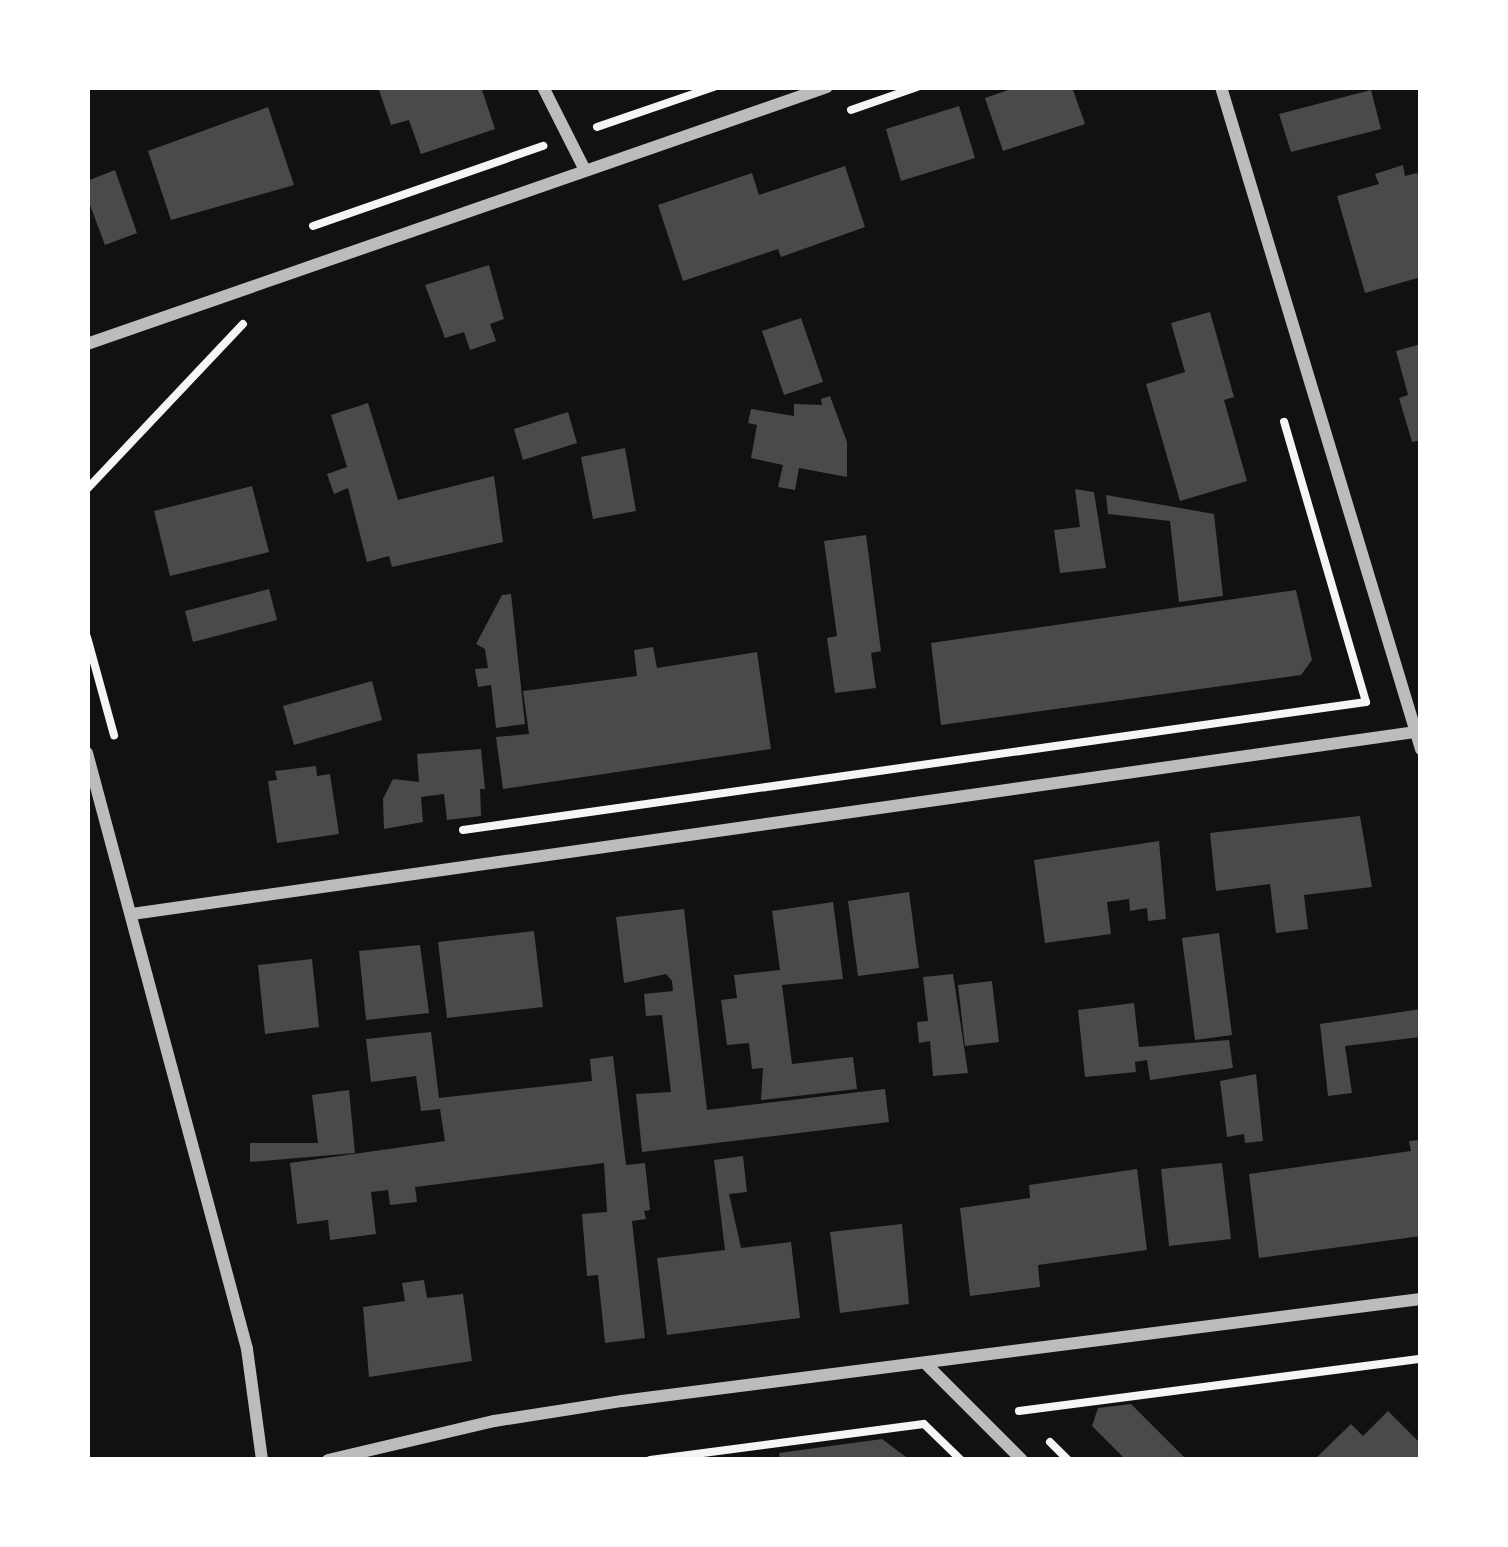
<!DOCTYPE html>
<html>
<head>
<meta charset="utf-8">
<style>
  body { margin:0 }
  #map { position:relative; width:1508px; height:1547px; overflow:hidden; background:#111; font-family:Ubuntu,sans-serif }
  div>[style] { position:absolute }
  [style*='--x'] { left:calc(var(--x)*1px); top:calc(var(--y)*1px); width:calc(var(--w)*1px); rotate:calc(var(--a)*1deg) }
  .building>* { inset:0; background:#4a4a4a }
  .path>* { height:8px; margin:-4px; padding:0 4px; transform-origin:4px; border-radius:4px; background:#f5f5f5 }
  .minor>* { height:12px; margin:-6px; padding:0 6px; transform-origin:6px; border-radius:6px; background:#bcbcbc }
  span { translate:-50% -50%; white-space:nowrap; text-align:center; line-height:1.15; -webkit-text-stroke:9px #fff; paint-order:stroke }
  .frame { position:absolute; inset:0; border:90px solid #fff; pointer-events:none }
</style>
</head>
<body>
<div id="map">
  <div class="building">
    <div style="clip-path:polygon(378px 87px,481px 87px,495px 129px,421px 154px,409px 120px,391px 125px)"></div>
    <div style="clip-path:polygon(1017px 87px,1072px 87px,1085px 124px,1003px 151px,985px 98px)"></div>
    <div style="clip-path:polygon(1371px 90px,1381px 129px,1291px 152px,1279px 114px)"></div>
    <div style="clip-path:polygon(959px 106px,975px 158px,901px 181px,886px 129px)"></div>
    <div style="clip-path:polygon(268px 107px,294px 185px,171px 220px,148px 151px)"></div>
    <div style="clip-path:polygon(1403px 165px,1405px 176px,1417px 173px,1421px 186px,1421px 277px,1365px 293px,1337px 196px,1379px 184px,1375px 174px)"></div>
    <div style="clip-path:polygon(845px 166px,865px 227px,781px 257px,778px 249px,683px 281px,658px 205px,752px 173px,759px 195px)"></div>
    <div style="clip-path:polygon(115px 170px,137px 233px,105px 245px,87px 197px,87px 181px)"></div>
    <div style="clip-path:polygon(489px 265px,504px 319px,490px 324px,496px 341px,470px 350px,464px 332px,445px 338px,425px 285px)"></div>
    <div style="clip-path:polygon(1210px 312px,1234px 397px,1224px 400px,1247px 481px,1180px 501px,1146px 384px,1185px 372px,1171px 323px)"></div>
    <div style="clip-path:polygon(801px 318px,823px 382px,784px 395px,762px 331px)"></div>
    <div style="clip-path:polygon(1421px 344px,1421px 440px,1412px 442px,1399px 398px,1408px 395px,1396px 351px)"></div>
    <div style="clip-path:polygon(830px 396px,847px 442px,847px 477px,799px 468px,795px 490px,778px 487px,783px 465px,751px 458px,757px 425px,748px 423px,751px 409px,794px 416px,794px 404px,822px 405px,821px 399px)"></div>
    <div style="clip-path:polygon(368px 403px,398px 500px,494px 476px,503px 542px,392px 567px,389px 556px,367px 562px,348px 488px,334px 494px,327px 474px,347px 467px,331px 415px)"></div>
    <div style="clip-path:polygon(568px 412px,577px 443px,523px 460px,514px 429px)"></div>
    <div style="clip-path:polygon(625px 448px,636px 511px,593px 519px,581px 457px)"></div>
    <div style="clip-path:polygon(252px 486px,269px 552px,170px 576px,154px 511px)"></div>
    <div style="clip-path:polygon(1075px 489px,1094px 492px,1106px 568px,1060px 573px,1054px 530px,1080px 527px)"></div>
    <div style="clip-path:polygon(1106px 495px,1214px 514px,1223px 596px,1179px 602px,1170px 521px,1108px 514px)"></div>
    <div style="clip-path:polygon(866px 535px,881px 651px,871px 653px,876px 688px,835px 693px,827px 638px,837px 636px,824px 541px)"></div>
    <div style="clip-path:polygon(269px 589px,277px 620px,193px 642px,185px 611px)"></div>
    <div style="clip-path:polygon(1296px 590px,1312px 660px,1301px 675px,941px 725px,931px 643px)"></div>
    <div style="clip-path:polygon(511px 594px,525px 724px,496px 728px,491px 685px,478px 687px,475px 669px,488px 668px,485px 649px,476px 644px,502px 595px)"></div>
    <div style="clip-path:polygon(653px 647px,657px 668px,757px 652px,771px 749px,503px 789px,496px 737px,529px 734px,523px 691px,637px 676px,634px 650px)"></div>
    <div style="clip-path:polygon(372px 681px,382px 720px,294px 745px,283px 706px)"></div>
    <div style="clip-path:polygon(481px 749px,485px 789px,480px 789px,481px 816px,447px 820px,444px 794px,421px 797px,423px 822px,384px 829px,383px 799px,393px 779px,419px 782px,417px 754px)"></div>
    <div style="clip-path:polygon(316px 766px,317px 776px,330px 774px,339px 834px,277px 843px,268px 781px,277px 780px,275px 771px)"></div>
    <div style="clip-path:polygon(1360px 816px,1372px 887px,1304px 895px,1308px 929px,1276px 933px,1270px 884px,1216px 891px,1210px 833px)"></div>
    <div style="clip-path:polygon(1159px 841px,1166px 919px,1148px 921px,1147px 908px,1130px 911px,1129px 899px,1107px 902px,1111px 934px,1045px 943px,1034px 860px)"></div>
    <div style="clip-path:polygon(909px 892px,919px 968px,858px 976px,848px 901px)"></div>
    <div style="clip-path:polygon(833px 902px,843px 979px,782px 985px,792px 1064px,853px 1057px,857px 1089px,761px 1100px,763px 1068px,752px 1069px,749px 1043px,727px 1045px,721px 1000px,737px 998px,734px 975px,780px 970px,772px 911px)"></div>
    <div style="clip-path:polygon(684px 909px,707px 1110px,885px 1089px,889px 1122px,642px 1152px,636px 1094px,671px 1092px,662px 1015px,646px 1016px,644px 994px,673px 991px,672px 981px,666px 974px,624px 983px,616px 917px)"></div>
    <div style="clip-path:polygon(534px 931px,543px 1007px,447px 1018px,438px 942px)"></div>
    <div style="clip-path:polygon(1219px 933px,1232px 1035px,1195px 1040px,1182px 938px)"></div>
    <div style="clip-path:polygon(420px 945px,429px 1013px,366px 1020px,359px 951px)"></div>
    <div style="clip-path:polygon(312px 959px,319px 1027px,265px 1034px,258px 965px)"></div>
    <div style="clip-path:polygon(953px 974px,968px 1073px,933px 1076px,930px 1041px,919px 1043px,917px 1022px,928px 1021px,923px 977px)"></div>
    <div style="clip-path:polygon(992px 981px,999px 1042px,965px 1046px,958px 985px)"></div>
    <div style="clip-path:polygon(1134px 1003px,1139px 1047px,1229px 1040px,1233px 1068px,1150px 1080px,1147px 1060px,1135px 1062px,1136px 1072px,1085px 1077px,1078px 1010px)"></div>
    <div style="clip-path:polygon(1421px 1009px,1421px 1037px,1345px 1046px,1352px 1093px,1328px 1096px,1320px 1024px)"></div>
    <div style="clip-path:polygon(431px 1032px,439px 1098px,592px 1081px,590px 1059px,613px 1056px,626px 1165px,645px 1163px,650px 1210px,644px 1211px,646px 1219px,632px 1221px,645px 1338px,605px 1343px,598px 1275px,587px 1276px,582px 1214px,607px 1212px,604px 1163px,415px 1187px,417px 1202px,390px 1205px,388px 1190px,371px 1192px,376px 1234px,330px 1240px,328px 1220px,297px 1224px,290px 1163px,445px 1141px,440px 1109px,421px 1111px,416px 1076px,371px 1082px,366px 1039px)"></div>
    <div style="clip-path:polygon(1256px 1074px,1263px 1141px,1245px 1143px,1244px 1134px,1227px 1137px,1220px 1081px)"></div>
    <div style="clip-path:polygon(349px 1090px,355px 1153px,250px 1162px,250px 1143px,318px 1143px,312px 1095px)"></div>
    <div style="clip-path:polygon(1421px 1140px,1421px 1236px,1259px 1258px,1249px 1174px,1411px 1151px,1409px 1141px)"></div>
    <div style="clip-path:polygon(743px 1156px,747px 1192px,729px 1194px,741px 1248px,791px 1242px,800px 1318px,667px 1335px,657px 1258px,725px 1250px,714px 1160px)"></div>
    <div style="clip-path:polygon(1222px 1163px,1231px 1239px,1169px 1246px,1161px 1169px)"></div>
    <div style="clip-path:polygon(1137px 1169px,1147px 1250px,1038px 1265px,1040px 1287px,970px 1296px,960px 1208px,1030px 1198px,1029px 1185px)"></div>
    <div style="clip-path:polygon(902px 1224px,909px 1304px,840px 1313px,830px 1232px)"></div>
    <div style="clip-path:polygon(424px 1280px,427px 1298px,463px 1294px,472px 1361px,369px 1377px,363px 1307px,405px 1301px,402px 1283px)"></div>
    <div style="clip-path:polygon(1131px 1404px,1187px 1460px,1126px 1460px,1092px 1426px,1098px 1408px)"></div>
    <div style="clip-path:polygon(1388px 1411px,1421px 1444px,1421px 1460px,1314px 1460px,1351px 1424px,1363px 1436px)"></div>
    <div style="clip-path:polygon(882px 1439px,910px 1460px,780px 1460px,779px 1453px)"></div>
  </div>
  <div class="path">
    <div style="--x:851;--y:110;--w:70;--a:-19.2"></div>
    <div style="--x:597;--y:127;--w:124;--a:-18.9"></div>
    <div style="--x:313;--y:226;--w:244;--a:-19.2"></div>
    <div style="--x:87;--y:489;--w:227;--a:-46.6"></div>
    <div style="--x:87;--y:637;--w:102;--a:74.6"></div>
    <div style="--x:463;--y:830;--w:912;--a:-8.07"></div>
    <div style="--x:1366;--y:702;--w:292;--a:-106.3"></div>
    <div style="--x:1019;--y:1411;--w:405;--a:-7.4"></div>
    <div style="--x:1050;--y:1442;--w:25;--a:45"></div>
    <div style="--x:650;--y:1460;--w:276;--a:-7.5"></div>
    <div style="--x:924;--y:1424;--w:52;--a:44.2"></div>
  </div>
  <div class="minor">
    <div style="--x:543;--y:87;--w:91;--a:63.2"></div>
    <div style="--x:1221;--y:87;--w:692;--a:73.19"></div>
    <div style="--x:87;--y:344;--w:783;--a:-19.15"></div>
    <div style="--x:87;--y:753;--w:617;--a:74.97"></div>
    <div style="--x:247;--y:1349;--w:112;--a:82.3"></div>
    <div style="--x:132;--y:914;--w:1297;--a:-8.07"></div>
    <div style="--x:927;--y:1365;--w:134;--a:45"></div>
    <div style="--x:328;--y:1460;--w:171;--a:-13.2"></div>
    <div style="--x:494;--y:1421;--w:130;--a:-8.9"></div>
    <div style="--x:622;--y:1401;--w:805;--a:-7.28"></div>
  </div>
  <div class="frame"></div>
</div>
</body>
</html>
